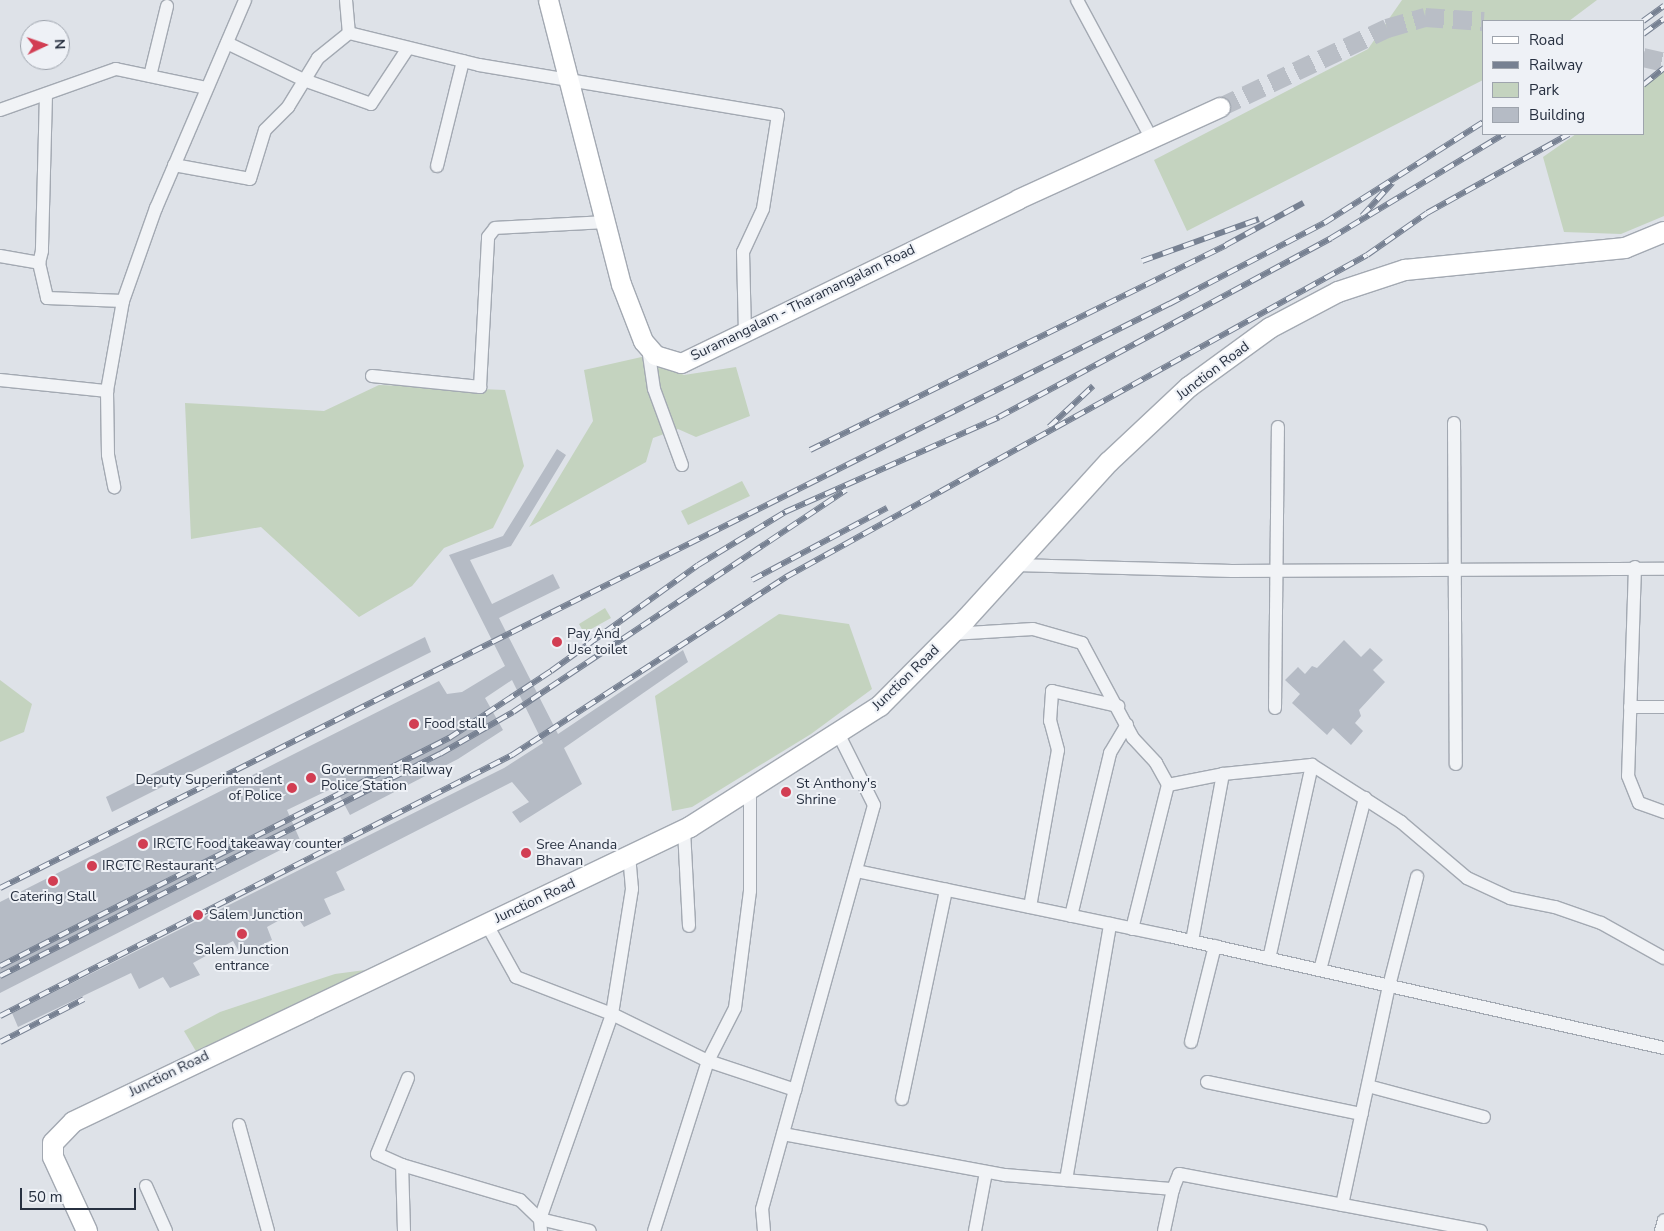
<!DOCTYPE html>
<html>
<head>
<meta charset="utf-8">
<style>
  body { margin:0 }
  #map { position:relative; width:1664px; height:1231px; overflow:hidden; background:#dee2e8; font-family:"Nunito Sans",sans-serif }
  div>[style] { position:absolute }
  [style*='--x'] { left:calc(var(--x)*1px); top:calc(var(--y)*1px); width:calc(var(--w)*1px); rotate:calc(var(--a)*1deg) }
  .green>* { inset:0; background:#c4d3bf }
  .building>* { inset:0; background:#b5bbc5 }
  .secondary-tunnel>* { height:19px; margin-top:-9.5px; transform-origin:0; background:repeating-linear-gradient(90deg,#b9bec6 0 19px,transparent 0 28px) }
  .roads { filter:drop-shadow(1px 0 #a3a9b2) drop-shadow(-1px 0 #a3a9b2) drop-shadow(0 1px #a3a9b2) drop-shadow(0 -1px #a3a9b2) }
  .street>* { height:12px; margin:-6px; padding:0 6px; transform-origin:6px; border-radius:6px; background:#f1f3f6 }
  .secondary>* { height:19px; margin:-9.5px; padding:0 9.5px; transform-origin:9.5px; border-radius:9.5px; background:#fff }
  .primary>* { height:20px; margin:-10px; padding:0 10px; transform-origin:10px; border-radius:10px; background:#fff }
  .rail>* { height:5.5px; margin-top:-2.75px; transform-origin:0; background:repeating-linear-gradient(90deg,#eef1f6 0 11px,#778192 0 22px); box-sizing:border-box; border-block:1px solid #778192 }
  .dots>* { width:14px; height:14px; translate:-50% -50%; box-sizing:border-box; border:2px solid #eef1f6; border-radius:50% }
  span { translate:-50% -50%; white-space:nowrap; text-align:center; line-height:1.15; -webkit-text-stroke:4px #eef1f6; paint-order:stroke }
  .street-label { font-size:14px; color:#273040 }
  .poi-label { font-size:14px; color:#273040 }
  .left { translate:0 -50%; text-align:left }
  .right { translate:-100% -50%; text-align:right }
  .legend { position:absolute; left:1482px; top:20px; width:162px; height:115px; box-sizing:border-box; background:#eef1f6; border:1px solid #9ea4ad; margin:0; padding:6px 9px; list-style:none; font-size:15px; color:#273040 }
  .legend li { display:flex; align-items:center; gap:10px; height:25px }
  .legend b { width:25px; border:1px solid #9ea4ad }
  .north { position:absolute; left:20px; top:20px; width:50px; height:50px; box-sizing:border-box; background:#eef1f6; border:1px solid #9ea4ad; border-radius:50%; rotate:87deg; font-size:14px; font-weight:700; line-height:20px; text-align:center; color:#273040 }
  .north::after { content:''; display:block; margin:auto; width:18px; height:22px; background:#d23e53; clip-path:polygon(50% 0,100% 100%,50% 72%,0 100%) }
  .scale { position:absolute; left:20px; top:1188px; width:116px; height:22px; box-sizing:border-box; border:2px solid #273040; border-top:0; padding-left:6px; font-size:15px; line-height:18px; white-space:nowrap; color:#273040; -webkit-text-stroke:4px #eef1f6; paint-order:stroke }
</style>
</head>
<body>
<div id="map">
  <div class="green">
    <div style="clip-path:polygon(1402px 0,1597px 0,1569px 21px,1483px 21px,1483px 80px,1187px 231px,1154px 160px,1368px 49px)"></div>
    <div style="clip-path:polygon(1664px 71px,1664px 216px,1621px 234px,1564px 232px,1543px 157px,1576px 134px,1643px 134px,1643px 86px)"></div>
    <div style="clip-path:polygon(646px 356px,684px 375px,736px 367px,750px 416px,696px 437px,678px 429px,653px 438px,646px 462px,529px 527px,593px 421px,584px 370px)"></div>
    <div style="clip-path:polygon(379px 385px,505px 390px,524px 466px,493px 528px,444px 548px,412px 586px,359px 617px,261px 527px,191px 539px,185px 403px,324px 411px)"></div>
    <div style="clip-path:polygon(742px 481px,750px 496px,688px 525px,681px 511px)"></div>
    <div style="clip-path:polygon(605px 608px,611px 618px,584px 633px,579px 624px)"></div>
    <div style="clip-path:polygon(779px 614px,849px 624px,872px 689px,811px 734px,692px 807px,672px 811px,655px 696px)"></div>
    <div style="clip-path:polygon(0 680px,32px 704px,24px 732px,0 742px)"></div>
    <div style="clip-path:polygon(365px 970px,197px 1053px,184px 1031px,220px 1012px,286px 990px,335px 974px)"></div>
  </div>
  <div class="building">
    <div style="clip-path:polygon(557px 449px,566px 455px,511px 546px,470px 560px,492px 604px,553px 574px,560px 588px,499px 618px,558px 734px,683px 650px,688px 662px,564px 748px,582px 784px,520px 823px,512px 812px,529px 802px,512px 782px,336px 872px,345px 890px,324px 899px,331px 914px,304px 927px,294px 912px,267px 927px,272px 940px,241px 955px,233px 941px,193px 963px,200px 975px,170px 988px,163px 977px,139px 989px,131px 973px,18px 1027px,12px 1013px,504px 768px,543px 743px,512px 680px,485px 698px,503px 730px,458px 759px,350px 815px,335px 787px,287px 810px,300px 840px,0 993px,0 902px,439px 681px,447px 694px,462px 692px,505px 666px,449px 555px,503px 536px)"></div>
    <div style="clip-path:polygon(425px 637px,431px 652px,112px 812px,106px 797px)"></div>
    <div style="clip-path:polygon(1344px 640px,1361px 657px,1370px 648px,1383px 660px,1373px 670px,1385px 682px,1359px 710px,1361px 716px,1355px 723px,1363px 731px,1351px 745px,1333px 728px,1327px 735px,1292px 703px,1300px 694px,1285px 680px,1298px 667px,1305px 674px,1312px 666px,1317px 668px)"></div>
  </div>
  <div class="secondary-tunnel">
    <div style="--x:1643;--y:57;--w:22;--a:13"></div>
    <div style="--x:1220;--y:107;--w:185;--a:-25.3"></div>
    <div style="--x:1387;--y:28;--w:40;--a:-16"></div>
    <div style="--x:1425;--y:17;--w:59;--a:3.9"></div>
  </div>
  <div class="roads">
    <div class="street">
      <div style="--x:346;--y:0;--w:33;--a:85"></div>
      <div style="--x:349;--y:33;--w:134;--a:13.8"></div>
      <div style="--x:479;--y:65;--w:303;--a:9.5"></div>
      <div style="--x:778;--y:115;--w:95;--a:99.1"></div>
      <div style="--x:763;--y:209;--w:47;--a:114.9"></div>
      <div style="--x:743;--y:252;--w:80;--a:88.6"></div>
      <div style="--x:1077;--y:0;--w:158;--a:61.7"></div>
      <div style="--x:227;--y:43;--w:85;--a:25.7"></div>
      <div style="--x:304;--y:80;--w:71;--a:19.7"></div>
      <div style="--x:371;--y:104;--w:67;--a:-56.5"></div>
      <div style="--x:150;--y:76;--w:72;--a:-76.3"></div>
      <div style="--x:46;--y:94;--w:157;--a:91.5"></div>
      <div style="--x:42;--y:251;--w:12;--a:104"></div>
      <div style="--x:39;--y:263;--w:36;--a:77"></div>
      <div style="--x:47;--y:298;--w:76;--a:2.3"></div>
      <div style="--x:123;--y:301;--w:91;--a:100.1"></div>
      <div style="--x:107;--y:391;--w:64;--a:89.1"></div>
      <div style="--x:108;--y:455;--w:33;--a:79"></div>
      <div style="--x:0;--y:110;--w:123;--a:-19.5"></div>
      <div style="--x:116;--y:69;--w:93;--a:11.8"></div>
      <div style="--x:174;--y:165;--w:77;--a:10.4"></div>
      <div style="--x:250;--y:179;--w:51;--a:-73"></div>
      <div style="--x:265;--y:130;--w:33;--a:-45"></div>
      <div style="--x:288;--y:107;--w:57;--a:-58.5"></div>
      <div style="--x:318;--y:58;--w:40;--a:-39"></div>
      <div style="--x:437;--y:166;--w:108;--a:-76.1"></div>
      <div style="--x:0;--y:256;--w:40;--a:10"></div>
      <div style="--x:123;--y:301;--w:99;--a:-70.5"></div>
      <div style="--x:156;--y:208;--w:226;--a:-66.8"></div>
      <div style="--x:648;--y:348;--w:41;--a:81.7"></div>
      <div style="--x:654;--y:389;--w:81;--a:69.8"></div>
      <div style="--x:372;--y:376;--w:109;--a:5.8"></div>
      <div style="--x:480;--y:387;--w:150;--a:-86.9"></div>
      <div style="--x:488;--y:237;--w:11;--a:-52"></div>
      <div style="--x:495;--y:228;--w:110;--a:-3.1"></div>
      <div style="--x:0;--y:380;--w:108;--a:5.9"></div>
      <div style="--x:1454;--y:423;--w:341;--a:89.7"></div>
      <div style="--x:1015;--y:565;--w:217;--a:1.6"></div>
      <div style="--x:1232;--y:571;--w:432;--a:-0.3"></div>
      <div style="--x:1635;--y:567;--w:209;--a:91.9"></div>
      <div style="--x:1628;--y:776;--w:29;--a:68"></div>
      <div style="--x:1639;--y:803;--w:27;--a:20"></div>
      <div style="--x:952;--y:634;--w:81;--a:-3.5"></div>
      <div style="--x:1033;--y:629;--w:51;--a:15.9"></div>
      <div style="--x:1082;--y:643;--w:108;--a:61.8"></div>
      <div style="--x:1133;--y:738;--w:34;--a:47"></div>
      <div style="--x:1156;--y:763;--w:25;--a:61"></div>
      <div style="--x:1168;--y:785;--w:56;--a:-11.3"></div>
      <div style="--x:1223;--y:774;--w:89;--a:-5.8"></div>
      <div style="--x:1312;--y:765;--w:106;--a:32.6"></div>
      <div style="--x:1401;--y:822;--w:87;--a:40.3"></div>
      <div style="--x:1467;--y:878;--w:47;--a:24.9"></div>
      <div style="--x:1510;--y:898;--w:46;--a:11.3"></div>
      <div style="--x:1555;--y:907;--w:49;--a:19.2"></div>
      <div style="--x:1601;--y:923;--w:72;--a:29.1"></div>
      <div style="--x:1630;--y:707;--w:34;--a:0"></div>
      <div style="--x:1275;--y:708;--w:281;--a:-89.4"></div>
      <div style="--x:684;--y:830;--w:96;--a:87"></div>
      <div style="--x:857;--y:871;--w:319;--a:11.8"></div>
      <div style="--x:1169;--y:936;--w:508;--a:12.75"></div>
      <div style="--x:1030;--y:907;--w:159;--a:-79.9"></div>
      <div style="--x:1058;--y:750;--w:30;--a:-105"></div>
      <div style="--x:1050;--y:721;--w:30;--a:-86"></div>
      <div style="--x:1052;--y:691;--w:68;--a:12.8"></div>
      <div style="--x:1071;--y:916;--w:168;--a:-76.5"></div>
      <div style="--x:1110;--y:753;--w:33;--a:-59"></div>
      <div style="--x:486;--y:923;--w:62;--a:60.9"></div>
      <div style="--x:516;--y:977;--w:103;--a:21.1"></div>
      <div style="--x:612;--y:1014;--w:107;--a:26.1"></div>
      <div style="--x:708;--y:1061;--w:92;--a:18.4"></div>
      <div style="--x:1132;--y:929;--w:148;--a:-76"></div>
      <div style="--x:1192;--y:941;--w:170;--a:-79.5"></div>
      <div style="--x:1269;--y:959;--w:199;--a:-77.5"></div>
      <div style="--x:1320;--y:970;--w:178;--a:-75.3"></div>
      <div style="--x:1191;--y:1042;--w:99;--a:-76"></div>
      <div style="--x:1207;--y:1082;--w:158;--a:11.7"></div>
      <div style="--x:1368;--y:1086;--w:120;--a:15"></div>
      <div style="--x:902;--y:1099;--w:214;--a:-78.1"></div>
      <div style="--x:239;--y:1125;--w:110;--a:74.7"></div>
      <div style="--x:783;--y:1134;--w:226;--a:10.5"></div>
      <div style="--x:1005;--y:1175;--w:169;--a:4.8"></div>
      <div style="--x:1173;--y:1189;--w:16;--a:-68"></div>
      <div style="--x:1179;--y:1174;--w:307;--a:10.7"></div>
      <div style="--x:402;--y:1165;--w:27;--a:-156"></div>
      <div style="--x:377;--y:1154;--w:82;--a:-67.8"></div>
      <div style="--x:1066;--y:1180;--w:260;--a:-80.2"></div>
      <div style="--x:146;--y:1186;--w:49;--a:66"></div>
      <div style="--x:1342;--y:1205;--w:224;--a:-77.9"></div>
      <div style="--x:1389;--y:986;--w:113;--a:-75.6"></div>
      <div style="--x:404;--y:1231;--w:66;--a:-91.7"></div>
      <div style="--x:402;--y:1165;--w:123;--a:16.5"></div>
      <div style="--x:520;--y:1200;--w:28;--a:44"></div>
      <div style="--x:540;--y:1219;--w:217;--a:-70.6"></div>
      <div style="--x:612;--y:1014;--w:127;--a:-80.9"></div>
      <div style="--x:632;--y:889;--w:33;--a:-95"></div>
      <div style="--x:541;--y:1231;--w:12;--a:-95"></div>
      <div style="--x:540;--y:1219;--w:51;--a:13.5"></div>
      <div style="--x:654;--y:1231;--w:178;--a:-72.4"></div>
      <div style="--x:708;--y:1061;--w:59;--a:-63"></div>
      <div style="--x:735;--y:1008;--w:118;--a:-82.7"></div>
      <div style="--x:750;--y:891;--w:102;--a:-90"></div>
      <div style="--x:764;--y:1231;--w:22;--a:-95"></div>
      <div style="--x:762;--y:1209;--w:419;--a:-74.5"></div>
      <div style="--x:874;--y:805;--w:80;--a:-116.6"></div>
      <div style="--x:975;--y:1231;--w:60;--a:-79.4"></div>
      <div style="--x:1164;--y:1231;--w:43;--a:-77.9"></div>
      <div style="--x:1661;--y:1231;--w:11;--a:-75"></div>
    </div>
    <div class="secondary">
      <div style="--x:548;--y:0;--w:293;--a:75.6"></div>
      <div style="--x:621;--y:284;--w:61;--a:68.9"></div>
      <div style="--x:643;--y:341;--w:18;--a:49"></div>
      <div style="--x:655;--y:355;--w:27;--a:17"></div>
      <div style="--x:681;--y:363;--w:375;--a:-25.9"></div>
      <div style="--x:1018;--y:199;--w:222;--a:-24.5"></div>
    </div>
    <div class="primary">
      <div style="--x:87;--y:1231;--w:81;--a:-114.7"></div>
      <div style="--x:53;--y:1157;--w:14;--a:-90"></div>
      <div style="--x:53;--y:1143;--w:29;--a:-46"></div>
      <div style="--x:73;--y:1122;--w:684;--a:-25.55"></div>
      <div style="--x:690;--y:827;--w:225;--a:-32.5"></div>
      <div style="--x:880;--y:706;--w:122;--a:-45.3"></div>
      <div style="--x:966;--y:619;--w:212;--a:-47.7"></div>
      <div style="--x:1109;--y:462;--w:110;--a:-43.2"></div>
      <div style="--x:1189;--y:387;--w:100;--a:-36.1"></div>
      <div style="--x:1270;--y:328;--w:77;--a:-27.9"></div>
      <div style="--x:1338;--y:292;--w:71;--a:-18.2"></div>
      <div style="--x:1405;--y:270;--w:221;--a:-5.7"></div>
      <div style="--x:1625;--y:248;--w:42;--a:-22.3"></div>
    </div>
  </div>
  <div class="rail">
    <div style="--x:1643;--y:21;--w:26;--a:-36"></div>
    <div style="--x:1643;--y:34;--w:26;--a:-36"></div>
    <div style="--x:1643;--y:85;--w:27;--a:-39"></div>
    <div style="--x:1362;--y:216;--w:45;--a:-47.7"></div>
    <div style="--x:1142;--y:261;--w:124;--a:-19.7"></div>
    <div style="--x:1049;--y:427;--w:60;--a:-43"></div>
    <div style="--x:810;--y:450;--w:464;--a:-26.2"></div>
    <div style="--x:1226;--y:245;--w:88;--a:-28.6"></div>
    <div style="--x:752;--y:580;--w:153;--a:-28.1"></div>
    <div style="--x:0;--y:888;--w:1307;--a:-26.55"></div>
    <div style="--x:1169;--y:304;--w:175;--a:-27.6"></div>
    <div style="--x:1324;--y:223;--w:188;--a:-32.4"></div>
    <div style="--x:0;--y:966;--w:504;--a:-26.92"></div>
    <div style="--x:449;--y:738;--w:122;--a:-33.3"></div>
    <div style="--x:551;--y:671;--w:181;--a:-35.8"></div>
    <div style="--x:698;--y:565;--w:102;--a:-31.3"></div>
    <div style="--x:785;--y:512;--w:234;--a:-23.9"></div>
    <div style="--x:999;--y:417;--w:377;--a:-28.3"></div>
    <div style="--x:1331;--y:238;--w:202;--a:-31"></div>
    <div style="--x:0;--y:976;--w:493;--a:-26.8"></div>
    <div style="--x:440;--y:754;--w:84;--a:-29.9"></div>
    <div style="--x:513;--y:712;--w:400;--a:-33.7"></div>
    <div style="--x:0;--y:1016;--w:575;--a:-27.01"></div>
    <div style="--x:512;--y:755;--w:327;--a:-33"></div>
    <div style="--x:786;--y:577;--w:664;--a:-29"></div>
    <div style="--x:1367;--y:255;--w:73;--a:-35"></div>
    <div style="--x:1427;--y:213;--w:162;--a:-29.1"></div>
    <div style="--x:0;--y:1042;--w:94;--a:-27.1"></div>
  </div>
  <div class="dots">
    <div style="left:557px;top:642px;background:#d23e53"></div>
    <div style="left:414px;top:724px;background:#d23e53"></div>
    <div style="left:311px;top:778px;background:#d23e53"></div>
    <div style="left:292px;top:788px;background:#d23e53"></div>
    <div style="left:786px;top:792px;background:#d23e53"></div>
    <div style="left:143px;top:844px;background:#d23e53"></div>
    <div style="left:526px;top:853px;background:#d23e53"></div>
    <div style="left:92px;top:866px;background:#d23e53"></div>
    <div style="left:53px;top:881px;background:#d23e53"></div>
    <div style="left:198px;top:915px;background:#d23e53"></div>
    <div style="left:242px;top:934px;background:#d23e53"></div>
  </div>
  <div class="street-label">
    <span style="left:803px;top:303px;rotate:-26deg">Suramangalam - Tharamangalam Road</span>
    <span style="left:1213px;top:371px;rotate:-37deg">Junction Road</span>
    <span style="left:906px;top:678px;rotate:-44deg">Junction Road</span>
    <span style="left:535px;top:901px;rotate:-25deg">Junction Road</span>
    <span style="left:169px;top:1074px;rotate:-26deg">Junction Road</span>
  </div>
  <div class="poi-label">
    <span class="left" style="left:567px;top:642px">Pay And<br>Use toilet</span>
    <span class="left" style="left:424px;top:724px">Food stall</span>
    <span class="left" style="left:321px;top:778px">Government Railway<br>Police Station</span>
    <span class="right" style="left:282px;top:788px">Deputy Superintendent<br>of Police</span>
    <span class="left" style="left:796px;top:792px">St Anthony's<br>Shrine</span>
    <span class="left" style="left:153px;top:844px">IRCTC Food takeaway counter</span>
    <span class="left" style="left:536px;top:853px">Sree Ananda<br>Bhavan</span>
    <span class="left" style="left:102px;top:866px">IRCTC Restaurant</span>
    <span style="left:53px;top:897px">Catering Stall</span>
    <span class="left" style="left:209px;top:915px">Salem Junction</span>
    <span style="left:242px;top:958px">Salem Junction<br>entrance</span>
  </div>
  <ul class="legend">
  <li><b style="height:6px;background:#fff"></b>Road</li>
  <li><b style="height:6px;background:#778192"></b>Railway</li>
  <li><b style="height:14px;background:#c4d3bf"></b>Park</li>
  <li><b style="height:14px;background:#b5bbc5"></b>Building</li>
  </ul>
  <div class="north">N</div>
  <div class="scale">50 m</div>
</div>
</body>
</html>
